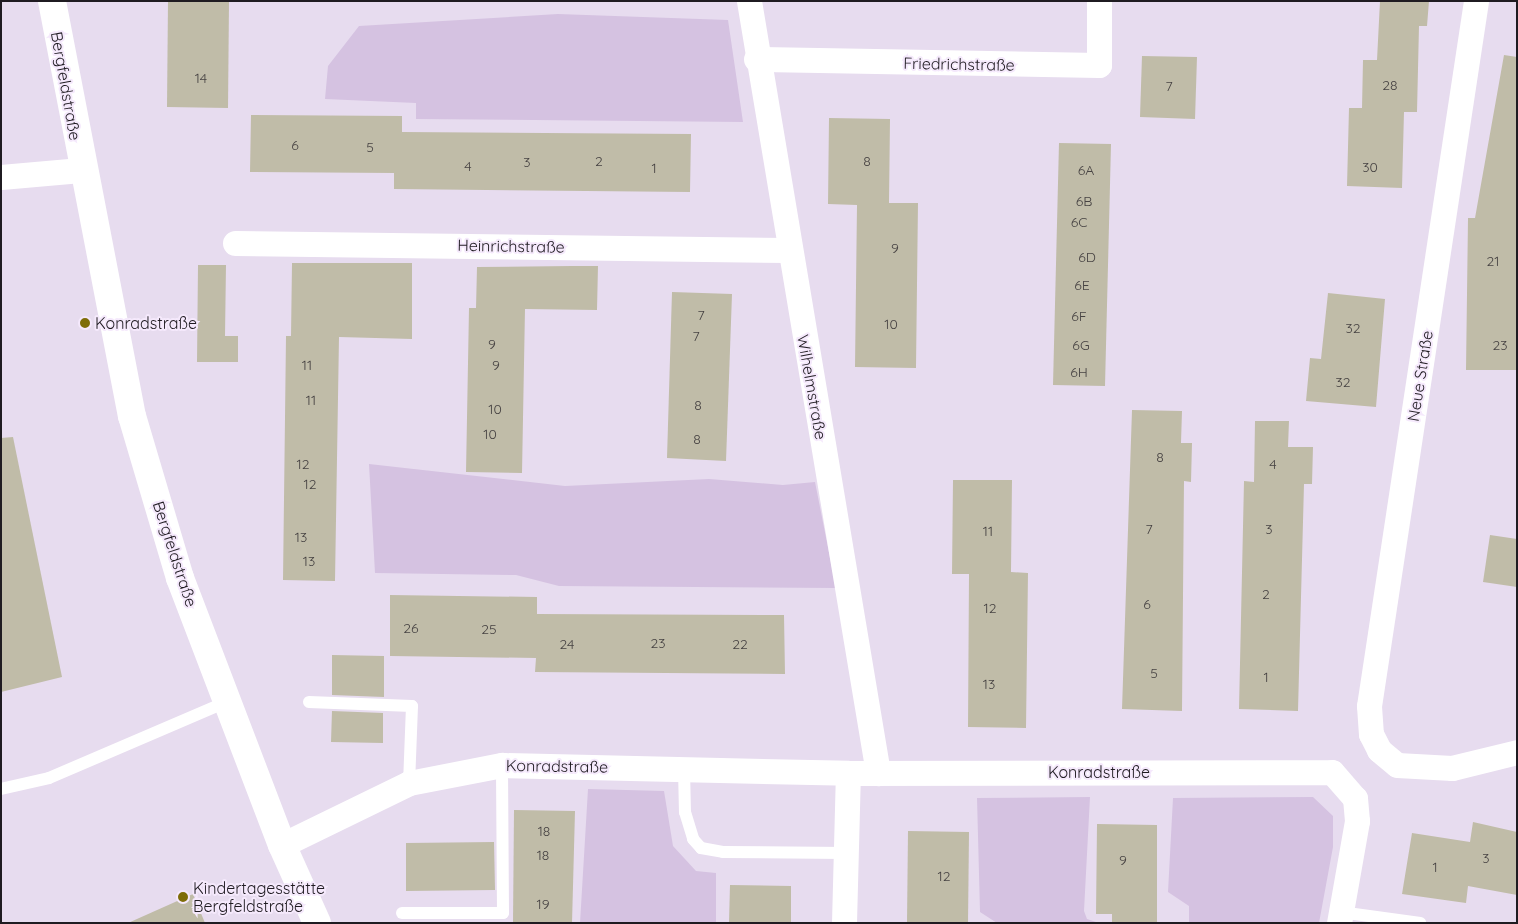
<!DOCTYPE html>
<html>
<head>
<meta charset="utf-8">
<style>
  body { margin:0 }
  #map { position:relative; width:1518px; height:924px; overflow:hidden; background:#e7dcef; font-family:Quicksand,sans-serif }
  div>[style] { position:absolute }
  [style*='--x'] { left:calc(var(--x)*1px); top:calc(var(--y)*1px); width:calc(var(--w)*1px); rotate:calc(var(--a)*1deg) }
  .green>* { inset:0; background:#d5c2e1 }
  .building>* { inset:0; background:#c0bca8 }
  .service>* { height:12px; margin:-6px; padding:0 6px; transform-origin:6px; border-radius:6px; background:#fff }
  .minor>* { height:25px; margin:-12.5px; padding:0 12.5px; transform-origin:12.5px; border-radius:12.5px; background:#fff }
  .tertiary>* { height:28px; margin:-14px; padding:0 14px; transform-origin:14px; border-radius:14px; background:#fff }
  .dots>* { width:14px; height:14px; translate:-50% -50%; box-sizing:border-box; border:2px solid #f5e9fc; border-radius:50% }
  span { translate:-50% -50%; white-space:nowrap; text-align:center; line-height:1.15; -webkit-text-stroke:4px #f5e9fc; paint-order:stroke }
  .number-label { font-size:14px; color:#474343 }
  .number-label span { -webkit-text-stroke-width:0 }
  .street-label { font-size:16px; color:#1f1b21 }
  .poi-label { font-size:16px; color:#1f1b21 }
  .left { translate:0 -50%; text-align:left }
  .frame { position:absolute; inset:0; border:2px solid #1f1b21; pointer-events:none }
</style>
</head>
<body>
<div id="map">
  <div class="green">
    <div style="clip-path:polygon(558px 14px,728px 20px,743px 122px,416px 119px,416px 103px,325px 99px,328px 66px,359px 26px)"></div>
    <div style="clip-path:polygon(369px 464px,565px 486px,709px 479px,783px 485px,815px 482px,836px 588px,559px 586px,516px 575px,375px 573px)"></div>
    <div style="clip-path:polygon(588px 789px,664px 791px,673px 846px,696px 871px,716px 873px,716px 923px,580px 923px)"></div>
    <div style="clip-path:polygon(1090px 797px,1084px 911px,1087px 919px,1099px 923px,997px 923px,980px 912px,977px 798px)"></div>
    <div style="clip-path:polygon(1313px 797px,1333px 816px,1333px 847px,1319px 923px,1189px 923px,1189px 906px,1168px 892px,1173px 798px)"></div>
  </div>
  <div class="building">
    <div style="clip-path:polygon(168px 1px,229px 1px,228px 108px,167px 107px)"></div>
    <div style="clip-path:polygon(1380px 1px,1429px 1px,1427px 26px,1419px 26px,1417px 112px,1404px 112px,1402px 188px,1347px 186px,1349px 108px,1362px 108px,1363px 60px,1377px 60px)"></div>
    <div style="clip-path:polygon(1504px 55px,1517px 57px,1517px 370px,1466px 370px,1468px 218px,1475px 218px)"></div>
    <div style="clip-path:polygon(1142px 56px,1197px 57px,1195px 119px,1140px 117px)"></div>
    <div style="clip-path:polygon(251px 115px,402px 116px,402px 132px,691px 134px,690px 192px,394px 189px,394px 173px,250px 172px)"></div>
    <div style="clip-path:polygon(829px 118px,890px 119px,889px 203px,918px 203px,916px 368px,855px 367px,857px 205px,828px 204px)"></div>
    <div style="clip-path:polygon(1059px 143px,1111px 144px,1105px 386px,1053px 385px)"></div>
    <div style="clip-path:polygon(292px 263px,412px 263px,412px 339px,339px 337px,335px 581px,283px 580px,286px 336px,291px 336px)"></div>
    <div style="clip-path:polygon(198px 265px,226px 265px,225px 336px,238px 336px,238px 362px,197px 362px)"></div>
    <div style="clip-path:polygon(572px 266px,598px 266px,597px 310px,525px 309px,522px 473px,466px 472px,469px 308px,476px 308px,477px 267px)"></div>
    <div style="clip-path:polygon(672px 292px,732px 294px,726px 461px,667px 458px)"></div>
    <div style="clip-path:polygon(1328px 293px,1385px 299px,1376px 407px,1306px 401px,1310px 358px,1321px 359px)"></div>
    <div style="clip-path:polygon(1132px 410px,1182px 411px,1181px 443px,1192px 443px,1191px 482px,1184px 481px,1182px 711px,1122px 709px)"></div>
    <div style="clip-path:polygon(1255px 421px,1289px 421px,1288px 447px,1313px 447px,1312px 484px,1304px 484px,1298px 711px,1239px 709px,1244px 481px,1254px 482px)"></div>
    <div style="clip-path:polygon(13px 437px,62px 677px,1px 692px,1px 438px)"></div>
    <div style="clip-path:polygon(953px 480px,1012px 480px,1011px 572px,1028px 573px,1026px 728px,968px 727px,969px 574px,952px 574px)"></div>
    <div style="clip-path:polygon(1490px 535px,1517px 539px,1517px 587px,1483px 582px)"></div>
    <div style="clip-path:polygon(390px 595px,537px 597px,537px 614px,784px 615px,785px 674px,535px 672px,536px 658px,390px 656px)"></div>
    <div style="clip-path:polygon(332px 655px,384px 656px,384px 697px,332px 695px)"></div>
    <div style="clip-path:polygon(332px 711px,383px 713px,383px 743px,331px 742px)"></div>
    <div style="clip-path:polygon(514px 810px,575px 811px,572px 923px,513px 923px)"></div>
    <div style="clip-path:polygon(1473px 822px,1517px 832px,1517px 895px,1468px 886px,1466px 903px,1402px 894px,1412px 833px,1470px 842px)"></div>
    <div style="clip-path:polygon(1097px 824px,1157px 825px,1157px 923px,1112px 923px,1112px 914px,1096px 914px)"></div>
    <div style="clip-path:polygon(908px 831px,969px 832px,968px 923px,907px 923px)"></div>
    <div style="clip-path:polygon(494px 842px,495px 890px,406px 891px,406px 843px)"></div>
    <div style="clip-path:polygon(730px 885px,791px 886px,791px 923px,729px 923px)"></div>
    <div style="clip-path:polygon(193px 894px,205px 923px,128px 923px)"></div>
  </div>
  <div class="service">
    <div style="--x:309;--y:702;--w:103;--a:2.2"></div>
    <div style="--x:412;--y:706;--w:77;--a:92.2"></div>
    <div style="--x:684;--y:769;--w:43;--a:88.7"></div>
    <div style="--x:685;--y:812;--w:28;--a:73"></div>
    <div style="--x:693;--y:839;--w:12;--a:48"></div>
    <div style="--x:701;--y:848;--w:22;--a:10"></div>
    <div style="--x:723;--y:852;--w:123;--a:0.5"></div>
    <div style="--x:1;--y:789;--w:49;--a:-12.9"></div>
    <div style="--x:49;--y:778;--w:196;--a:-23.2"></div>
    <div style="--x:1340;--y:912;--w:81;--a:7.8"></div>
    <div style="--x:402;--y:913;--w:101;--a:0"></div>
    <div style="--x:503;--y:913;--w:148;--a:-90.4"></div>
  </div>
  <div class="minor">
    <div style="--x:749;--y:1;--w:783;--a:80.51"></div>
    <div style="--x:1476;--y:1;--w:713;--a:98.63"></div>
    <div style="--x:1369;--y:706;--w:28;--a:86"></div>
    <div style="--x:1371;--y:734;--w:18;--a:63"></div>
    <div style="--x:1379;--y:750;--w:23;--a:40"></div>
    <div style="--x:1397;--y:765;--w:55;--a:3.1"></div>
    <div style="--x:1452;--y:768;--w:67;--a:-13.8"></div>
    <div style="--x:756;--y:59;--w:343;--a:1"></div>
    <div style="--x:1099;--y:65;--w:64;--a:-90"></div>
    <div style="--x:1;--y:177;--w:80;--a:-5"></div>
    <div style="--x:235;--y:243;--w:552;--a:0.73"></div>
    <div style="--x:282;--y:845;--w:141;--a:-26"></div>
    <div style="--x:409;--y:783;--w:95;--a:-11"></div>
    <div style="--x:502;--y:765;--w:346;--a:1.3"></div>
    <div style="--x:848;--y:773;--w:484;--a:-0.1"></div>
    <div style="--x:1332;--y:772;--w:35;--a:49"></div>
    <div style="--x:1355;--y:798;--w:23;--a:85"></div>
    <div style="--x:1357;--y:821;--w:104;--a:100"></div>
    <div style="--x:844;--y:923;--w:150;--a:-88.5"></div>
  </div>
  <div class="tertiary">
    <div style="--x:52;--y:1;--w:423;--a:79.1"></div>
    <div style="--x:132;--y:416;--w:169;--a:73.5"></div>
    <div style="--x:180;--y:578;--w:286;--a:69.1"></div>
    <div style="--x:282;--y:845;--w:85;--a:65.8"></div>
  </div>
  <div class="dots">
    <div style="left:85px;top:323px;background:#7e6d08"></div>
    <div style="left:183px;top:897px;background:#7e6d08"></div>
  </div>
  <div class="number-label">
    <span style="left:201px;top:78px">14</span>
    <span style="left:1390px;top:85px">28</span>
    <span style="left:1169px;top:86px">7</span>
    <span style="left:295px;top:145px">6</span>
    <span style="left:370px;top:147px">5</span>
    <span style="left:599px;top:161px">2</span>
    <span style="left:867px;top:161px">8</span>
    <span style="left:527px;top:162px">3</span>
    <span style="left:468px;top:166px">4</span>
    <span style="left:1370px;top:167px">30</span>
    <span style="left:654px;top:168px">1</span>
    <span style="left:1086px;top:170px">6A</span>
    <span style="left:1084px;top:201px">6B</span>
    <span style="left:1079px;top:222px">6C</span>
    <span style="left:895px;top:248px">9</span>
    <span style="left:1087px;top:257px">6D</span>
    <span style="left:1493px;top:261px">21</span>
    <span style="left:1082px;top:285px">6E</span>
    <span style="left:701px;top:315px">7</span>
    <span style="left:1079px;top:316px">6F</span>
    <span style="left:891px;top:324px">10</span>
    <span style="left:1353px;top:328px">32</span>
    <span style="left:696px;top:336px">7</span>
    <span style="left:492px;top:344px">9</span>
    <span style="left:1081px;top:345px">6G</span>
    <span style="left:1500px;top:345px">23</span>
    <span style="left:307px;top:365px">11</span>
    <span style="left:496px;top:365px">9</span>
    <span style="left:1079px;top:372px">6H</span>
    <span style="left:1343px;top:382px">32</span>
    <span style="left:311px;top:400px">11</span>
    <span style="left:698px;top:405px">8</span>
    <span style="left:495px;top:409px">10</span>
    <span style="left:490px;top:434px">10</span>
    <span style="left:697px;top:439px">8</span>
    <span style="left:1160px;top:457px">8</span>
    <span style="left:303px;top:464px">12</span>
    <span style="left:1273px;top:464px">4</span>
    <span style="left:310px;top:484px">12</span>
    <span style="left:1149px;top:529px">7</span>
    <span style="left:1269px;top:529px">3</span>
    <span style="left:988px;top:531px">11</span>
    <span style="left:301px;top:537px">13</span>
    <span style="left:309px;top:561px">13</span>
    <span style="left:1266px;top:594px">2</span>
    <span style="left:1147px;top:604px">6</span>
    <span style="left:990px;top:608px">12</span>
    <span style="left:411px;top:628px">26</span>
    <span style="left:489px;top:629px">25</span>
    <span style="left:658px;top:643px">23</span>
    <span style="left:567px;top:644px">24</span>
    <span style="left:740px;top:644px">22</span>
    <span style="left:1154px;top:673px">5</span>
    <span style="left:1266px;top:677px">1</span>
    <span style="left:989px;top:684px">13</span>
    <span style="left:544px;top:831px">18</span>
    <span style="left:543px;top:855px">18</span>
    <span style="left:1486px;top:858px">3</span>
    <span style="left:1123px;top:860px">9</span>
    <span style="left:1435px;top:867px">1</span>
    <span style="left:944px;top:876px">12</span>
    <span style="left:543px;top:904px">19</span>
  </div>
  <div class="street-label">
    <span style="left:959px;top:64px;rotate:1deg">Friedrichstraße</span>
    <span style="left:66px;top:86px;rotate:80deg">Bergfeldstraße</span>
    <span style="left:511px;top:246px;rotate:1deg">Heinrichstraße</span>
    <span style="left:1420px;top:376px;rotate:-81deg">Neue Straße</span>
    <span style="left:812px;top:387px;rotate:80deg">Wilhelmstraße</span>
    <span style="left:175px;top:554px;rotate:72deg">Bergfeldstraße</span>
    <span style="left:557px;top:766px;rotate:1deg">Konradstraße</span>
    <span style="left:1099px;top:772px">Konradstraße</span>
  </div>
  <div class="poi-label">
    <span class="left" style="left:95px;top:323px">Konradstraße</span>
    <span class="left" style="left:193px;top:897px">Kindertagesstätte<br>Bergfeldstraße</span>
  </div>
  <div class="frame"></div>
</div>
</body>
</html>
